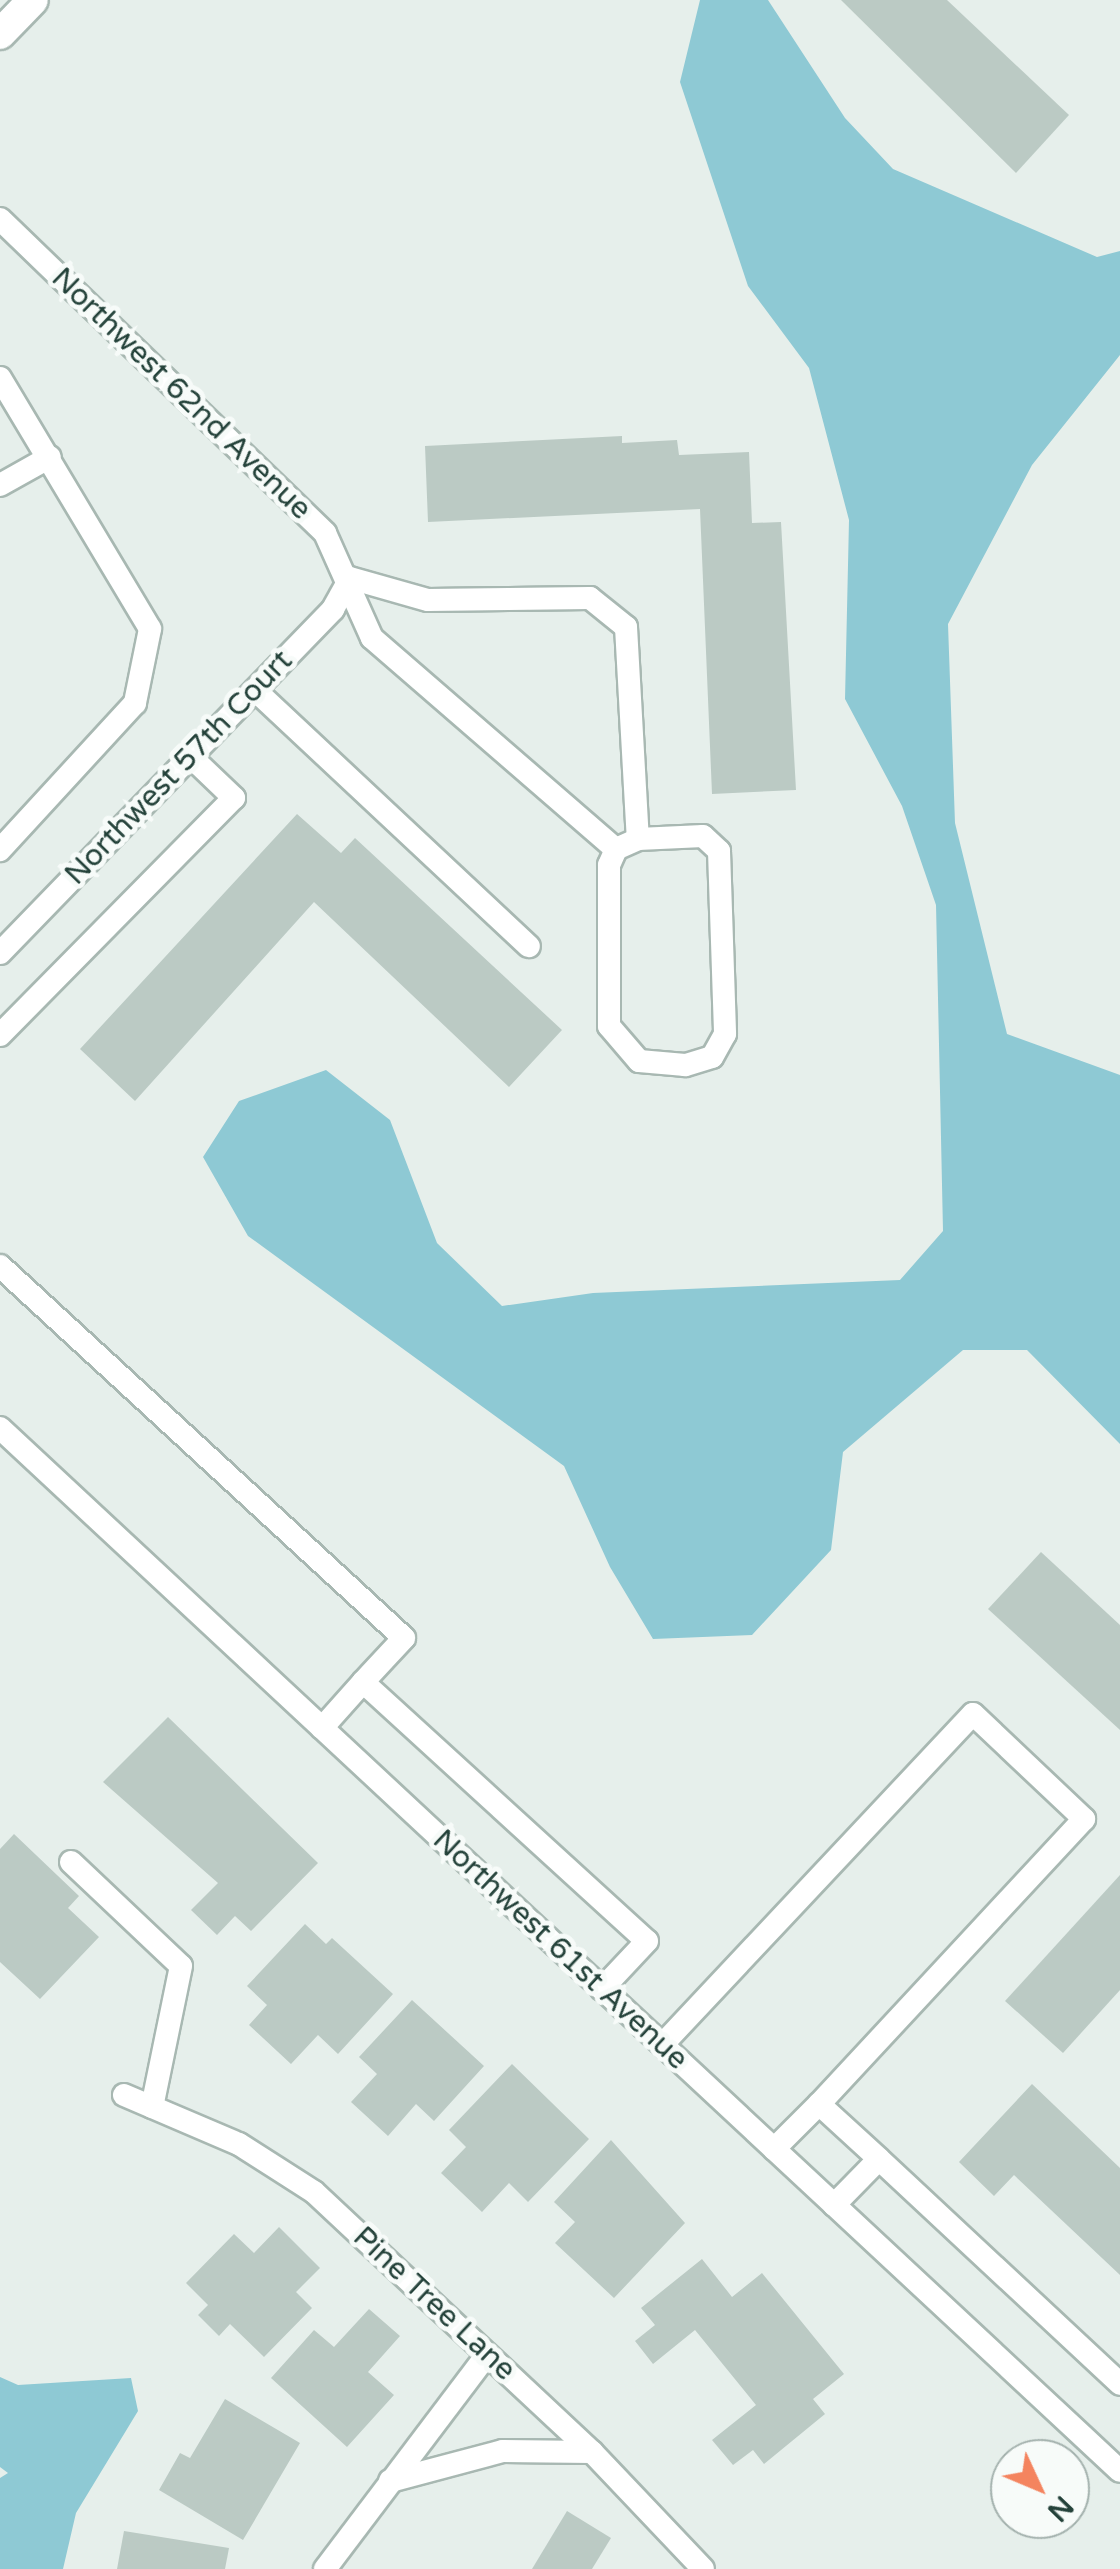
<!DOCTYPE html>
<html>
<head>
<meta charset="utf-8">
<style>
  body { margin:0 }
  #map { position:relative; width:1120px; height:2569px; overflow:hidden; background:#e6efeb; font-family:"Varela Round",sans-serif }
  div>[style] { position:absolute }
  [style*='--x'] { left:calc(var(--x)*1px); top:calc(var(--y)*1px); width:calc(var(--w)*1px); rotate:calc(var(--a)*1deg) }
  .water>* { inset:0; background:#8ec9d4 }
  .building>* { inset:0; background:#bbcac4 }
  .roads { filter:drop-shadow(2px 0 #a8b8b2) drop-shadow(-2px 0 #a8b8b2) drop-shadow(0 2px #a8b8b2) drop-shadow(0 -2px #a8b8b2) }
  .lane>* { height:22px; margin:-11px; padding:0 11px; transform-origin:11px; border-radius:11px; background:#fff }
  .street>* { height:30px; margin:-15px; padding:0 15px; transform-origin:15px; border-radius:15px; background:#fff }
  span { translate:-50% -50%; white-space:nowrap; text-align:center; line-height:1.15; -webkit-text-stroke:10px #f7fbf9; paint-order:stroke }
  .street-label { font-size:30px; color:#24423a }
  .north { position:absolute; left:990px; top:2439px; width:100px; height:100px; box-sizing:border-box; background:#f7fbf9; border:2px solid #a3b1ad; border-radius:50%; rotate:134deg; font-size:28px; font-weight:700; line-height:40px; text-align:center; color:#24423a }
  .north::after { content:''; display:block; margin:auto; width:35px; height:45px; background:#f4845f; clip-path:polygon(50% 0,100% 100%,50% 72%,0 100%) }
</style>
</head>
<body>
<div id="map">
  <div class="water">
    <div style="clip-path:polygon(700px 0,768px 0,845px 118px,893px 169px,1097px 257px,1120px 251px,1120px 355px,1032px 465px,948px 624px,955px 823px,1007px 1034px,1120px 1075px,1120px 1444px,1027px 1350px,963px 1350px,843px 1452px,831px 1550px,752px 1635px,653px 1639px,610px 1567px,564px 1466px,248px 1236px,203px 1157px,239px 1101px,326px 1070px,390px 1120px,437px 1243px,502px 1306px,593px 1293px,900px 1280px,943px 1231px,936px 905px,902px 806px,845px 699px,849px 520px,809px 368px,748px 286px,680px 82px)"></div>
    <div style="clip-path:polygon(0 2377px,18px 2385px,131px 2378px,138px 2411px,76px 2513px,63px 2569px,0 2569px,0 2478px,8px 2473px,0 2467px)"></div>
  </div>
  <div class="building">
    <div style="clip-path:polygon(841px 0,947px 0,1069px 115px,1016px 173px)"></div>
    <div style="clip-path:polygon(622px 436px,622px 443px,677px 440px,679px 455px,749px 452px,752px 523px,781px 522px,796px 790px,712px 794px,700px 509px,428px 522px,425px 446px)"></div>
    <div style="clip-path:polygon(297px 814px,341px 853px,355px 838px,562px 1030px,509px 1087px,314px 902px,135px 1101px,80px 1049px)"></div>
    <div style="clip-path:polygon(1041px 1552px,1120px 1625px,1120px 1730px,988px 1609px)"></div>
    <div style="clip-path:polygon(168px 1717px,318px 1863px,251px 1931px,235px 1916px,217px 1935px,191px 1910px,218px 1883px,103px 1782px)"></div>
    <div style="clip-path:polygon(14px 1834px,79px 1896px,68px 1908px,99px 1937px,40px 1999px,0 1962px,0 1849px)"></div>
    <div style="clip-path:polygon(1120px 1875px,1120px 1990px,1063px 2053px,1005px 2001px)"></div>
    <div style="clip-path:polygon(305px 1924px,326px 1944px,332px 1938px,393px 1994px,338px 2054px,318px 2035px,291px 2064px,249px 2025px,267px 2005px,247px 1986px)"></div>
    <div style="clip-path:polygon(412px 2000px,484px 2066px,434px 2121px,416px 2104px,388px 2136px,351px 2102px,377px 2074px,359px 2057px)"></div>
    <div style="clip-path:polygon(512px 2064px,589px 2139px,528px 2202px,509px 2183px,482px 2212px,441px 2173px,466px 2147px,449px 2130px)"></div>
    <div style="clip-path:polygon(1032px 2084px,1120px 2168px,1120px 2275px,1014px 2175px,994px 2196px,959px 2162px)"></div>
    <div style="clip-path:polygon(611px 2140px,685px 2223px,614px 2298px,555px 2243px,575px 2222px,554px 2202px)"></div>
    <div style="clip-path:polygon(279px 2227px,320px 2268px,296px 2292px,312px 2308px,264px 2357px,230px 2324px,219px 2336px,198px 2315px,208px 2305px,186px 2283px,234px 2234px,254px 2253px)"></div>
    <div style="clip-path:polygon(702px 2259px,732px 2297px,762px 2273px,844px 2374px,813px 2399px,825px 2414px,764px 2464px,753px 2450px,733px 2465px,712px 2440px,756px 2405px,695px 2330px,653px 2364px,635px 2341px,655px 2325px,641px 2308px)"></div>
    <div style="clip-path:polygon(369px 2309px,400px 2336px,368px 2372px,394px 2395px,347px 2447px,271px 2378px,314px 2330px,334px 2347px)"></div>
    <div style="clip-path:polygon(225px 2399px,300px 2443px,243px 2540px,159px 2490px,180px 2453px,190px 2458px)"></div>
    <div style="clip-path:polygon(567px 2511px,611px 2538px,592px 2569px,532px 2569px)"></div>
    <div style="clip-path:polygon(124px 2531px,229px 2548px,225px 2569px,117px 2569px)"></div>
  </div>
  <div class="roads">
    <div class="lane">
      <div style="--x:0;--y:219;--w:452;--a:44"></div>
      <div style="--x:325;--y:533;--w:115;--a:65.9"></div>
      <div style="--x:372;--y:638;--w:323;--a:40.9"></div>
      <div style="--x:0;--y:378;--w:292;--a:59.1"></div>
      <div style="--x:150;--y:629;--w:76;--a:101.5"></div>
      <div style="--x:135;--y:703;--w:200;--a:132.6"></div>
      <div style="--x:0;--y:485;--w:57;--a:-29.2"></div>
      <div style="--x:350;--y:578;--w:81;--a:15.8"></div>
      <div style="--x:428;--y:600;--w:162;--a:-0.7"></div>
      <div style="--x:590;--y:598;--w:46;--a:38.9"></div>
      <div style="--x:626;--y:627;--w:212;--a:86.8"></div>
      <div style="--x:638;--y:839;--w:65;--a:-2.6"></div>
      <div style="--x:703;--y:836;--w:22;--a:43"></div>
      <div style="--x:719;--y:851;--w:183;--a:88.1"></div>
      <div style="--x:725;--y:1034;--w:26;--a:119"></div>
      <div style="--x:712;--y:1057;--w:28;--a:163"></div>
      <div style="--x:685;--y:1065;--w:46;--a:-175"></div>
      <div style="--x:639;--y:1061;--w:46;--a:-130.6"></div>
      <div style="--x:609;--y:1026;--w:161;--a:-90"></div>
      <div style="--x:609;--y:865;--w:17;--a:-66"></div>
      <div style="--x:616;--y:849;--w:24;--a:-24"></div>
      <div style="--x:255;--y:690;--w:375;--a:43.1"></div>
      <div style="--x:0;--y:953;--w:479;--a:-45.9"></div>
      <div style="--x:333;--y:609;--w:35;--a:-61"></div>
      <div style="--x:0;--y:1035;--w:333;--a:-45.4"></div>
      <div style="--x:234;--y:798;--w:61;--a:-136.3"></div>
      <div style="--x:0;--y:1266;--w:549;--a:42.64"></div>
      <div style="--x:404;--y:1638;--w:60;--a:133"></div>
      <div style="--x:0;--y:1428;--w:1530;--a:42.96"></div>
      <div style="--x:322;--y:1728;--w:62;--a:-48.3"></div>
      <div style="--x:363;--y:1682;--w:384;--a:42.4"></div>
      <div style="--x:647;--y:1941;--w:66;--a:133.2"></div>
      <div style="--x:71;--y:1862;--w:151;--a:43.4"></div>
      <div style="--x:181;--y:1966;--w:144;--a:101.6"></div>
      <div style="--x:662;--y:2045;--w:454;--a:-46.8"></div>
      <div style="--x:973;--y:1714;--w:153;--a:43.4"></div>
      <div style="--x:1084;--y:1819;--w:389;--a:132.9"></div>
      <div style="--x:124;--y:2095;--w:125;--a:23.1"></div>
      <div style="--x:239;--y:2144;--w:89;--a:32.6"></div>
      <div style="--x:314;--y:2192;--w:381;--a:43.1"></div>
      <div style="--x:592;--y:2452;--w:161;--a:46.5"></div>
      <div style="--x:774;--y:2149;--w:64;--a:-45"></div>
      <div style="--x:819;--y:2104;--w:81;--a:42.5"></div>
      <div style="--x:834;--y:2205;--w:64;--a:-45.6"></div>
      <div style="--x:879;--y:2159;--w:330;--a:43"></div>
      <div style="--x:390;--y:2481;--w:117;--a:-14.9"></div>
      <div style="--x:503;--y:2451;--w:89;--a:0.6"></div>
      <div style="--x:325;--y:2569;--w:268;--a:-52.9"></div>
    </div>
    <div class="street">
      <div style="--x:0;--y:34;--w:47;--a:-45.9"></div>
    </div>
  </div>
  <div class="street-label">
    <span style="left:181px;top:394px;rotate:44deg">Northwest 62nd Avenue</span>
    <span style="left:179px;top:768px;rotate:-46deg">Northwest 57th Court</span>
    <span style="left:560px;top:1950px;rotate:43deg">Northwest 61st Avenue</span>
    <span style="left:434px;top:2304px;rotate:43deg">Pine Tree Lane</span>
  </div>
  <div class="north">N</div>
</div>
</body>
</html>
